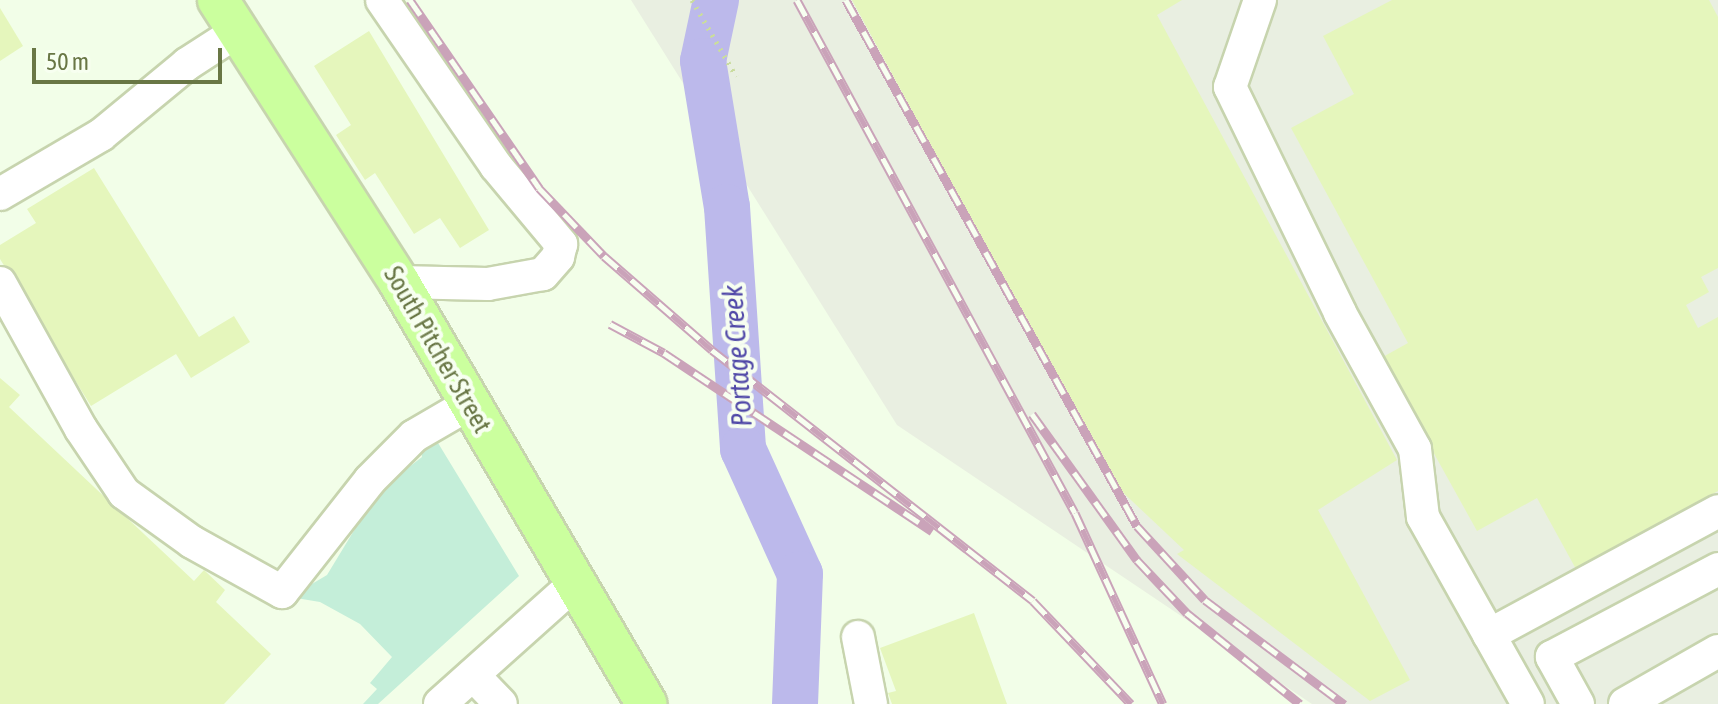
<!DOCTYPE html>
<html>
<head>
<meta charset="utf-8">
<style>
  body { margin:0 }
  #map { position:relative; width:1718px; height:704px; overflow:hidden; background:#f2fee8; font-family:"Asap Condensed",sans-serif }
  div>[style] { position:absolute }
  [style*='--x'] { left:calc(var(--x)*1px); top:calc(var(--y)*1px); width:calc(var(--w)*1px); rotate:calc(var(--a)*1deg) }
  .industrial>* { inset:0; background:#e9efe1 }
  .green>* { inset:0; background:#c4eed9 }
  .river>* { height:46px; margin:-23px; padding:0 23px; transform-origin:23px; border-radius:23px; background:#bcb9eb }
  .building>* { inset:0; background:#e5f6bc }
  .path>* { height:5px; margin-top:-2.5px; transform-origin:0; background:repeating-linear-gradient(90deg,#cadc9f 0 2px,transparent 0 8px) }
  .roads { filter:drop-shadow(2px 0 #c7d4ae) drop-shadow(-2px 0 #c7d4ae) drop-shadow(0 2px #c7d4ae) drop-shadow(0 -2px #c7d4ae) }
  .minor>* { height:32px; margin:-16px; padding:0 16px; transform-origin:16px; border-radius:16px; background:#fff }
  .major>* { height:40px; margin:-20px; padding:0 20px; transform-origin:20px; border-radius:20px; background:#cbff9e }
  .rail>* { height:9px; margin-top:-4.5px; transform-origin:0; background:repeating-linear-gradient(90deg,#f7fff0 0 18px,#caa3b9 0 36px); box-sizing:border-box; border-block:2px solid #caa3b9 }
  span { translate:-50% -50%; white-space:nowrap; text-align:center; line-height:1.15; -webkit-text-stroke:8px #f7fff0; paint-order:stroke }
  .street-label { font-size:26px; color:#697745 }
  .water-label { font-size:28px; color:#4f47a7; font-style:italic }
  .scale { position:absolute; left:32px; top:48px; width:190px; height:36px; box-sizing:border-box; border:4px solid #697745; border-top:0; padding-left:10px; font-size:24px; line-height:28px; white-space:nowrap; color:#697745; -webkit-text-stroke:6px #f7fff0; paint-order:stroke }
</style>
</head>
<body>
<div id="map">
  <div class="industrial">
    <div style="clip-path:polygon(631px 0,1718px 0,1718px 704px,1312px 704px,897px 425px)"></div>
  </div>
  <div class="green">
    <div style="clip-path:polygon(435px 438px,519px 576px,378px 704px,363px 704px,377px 689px,370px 683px,392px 657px,360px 624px,320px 602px,290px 597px,327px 575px,378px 491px,422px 457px,420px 444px)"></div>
  </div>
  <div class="river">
    <div style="--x:716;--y:0;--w:62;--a:102"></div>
    <div style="--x:703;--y:61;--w:148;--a:80.7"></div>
    <div style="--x:727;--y:207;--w:243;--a:86.2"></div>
    <div style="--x:743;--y:449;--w:137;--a:65.5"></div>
    <div style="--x:800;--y:574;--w:130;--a:92.2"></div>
  </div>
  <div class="building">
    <div style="clip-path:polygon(852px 0,1182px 0,1157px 15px,1397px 460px,1318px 510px,1410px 680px,1370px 701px,1177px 554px,1184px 550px,1114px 484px)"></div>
    <div style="clip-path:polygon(1392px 0,1709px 0,1718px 17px,1718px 268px,1701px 277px,1709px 292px,1686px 305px,1698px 328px,1718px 317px,1718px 491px,1576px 569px,1537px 498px,1477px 531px,1381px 358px,1408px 343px,1291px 128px,1354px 94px,1323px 36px)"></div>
    <div style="clip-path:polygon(0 8px,23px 46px,0 61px)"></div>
    <div style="clip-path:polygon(369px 31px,489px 230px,460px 248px,440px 218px,414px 234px,375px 173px,365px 180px,336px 135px,351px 125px,314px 66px)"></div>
    <div style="clip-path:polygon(94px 168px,199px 337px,234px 316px,250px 342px,191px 378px,176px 354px,91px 406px,0 259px,0 245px,36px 223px,27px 209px)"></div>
    <div style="clip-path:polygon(0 378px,20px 395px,9px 407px,194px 581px,204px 570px,225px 590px,216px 602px,271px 654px,224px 704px,0 704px)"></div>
    <div style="clip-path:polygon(974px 613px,1007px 704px,892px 704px,888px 693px,896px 691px,880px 648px)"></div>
  </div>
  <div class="path">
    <div style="--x:692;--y:0;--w:88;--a:59.9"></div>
  </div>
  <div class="roads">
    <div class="minor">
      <div style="--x:382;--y:0;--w:201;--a:55.5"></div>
      <div style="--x:496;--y:166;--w:102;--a:50.2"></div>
      <div style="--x:561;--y:244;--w:13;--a:103"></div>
      <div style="--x:558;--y:257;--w:23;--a:131"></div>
      <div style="--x:543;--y:274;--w:56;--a:169.7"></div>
      <div style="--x:488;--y:284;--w:89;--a:-178.7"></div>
      <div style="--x:1260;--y:0;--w:92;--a:109"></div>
      <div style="--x:1230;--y:87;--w:251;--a:64"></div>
      <div style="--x:1340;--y:313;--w:155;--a:61.1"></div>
      <div style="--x:1415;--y:449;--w:68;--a:83.3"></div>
      <div style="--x:1423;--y:517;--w:214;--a:60.7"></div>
      <div style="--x:0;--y:194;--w:117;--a:-30.3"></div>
      <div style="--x:101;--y:135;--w:112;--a:-39.5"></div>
      <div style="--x:187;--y:64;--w:61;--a:-32.9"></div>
      <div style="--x:0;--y:283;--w:167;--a:61"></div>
      <div style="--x:81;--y:429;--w:77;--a:56.1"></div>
      <div style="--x:124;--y:493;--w:84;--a:35.8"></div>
      <div style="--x:192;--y:542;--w:103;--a:29.1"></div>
      <div style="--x:282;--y:592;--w:142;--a:-51.8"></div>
      <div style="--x:370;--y:480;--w:62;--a:-45"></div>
      <div style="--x:414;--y:436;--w:64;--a:-30.2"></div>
      <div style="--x:1489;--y:635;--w:260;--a:-28.4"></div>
      <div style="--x:858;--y:637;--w:68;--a:79"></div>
      <div style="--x:473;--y:675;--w:40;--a:46"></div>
      <div style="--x:440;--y:704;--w:178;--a:-41.8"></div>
      <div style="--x:1578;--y:704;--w:54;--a:-119"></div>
      <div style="--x:1552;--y:657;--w:188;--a:-27.9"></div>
      <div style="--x:1625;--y:704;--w:107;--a:-29.7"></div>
    </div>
    <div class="major">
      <div style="--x:218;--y:0;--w:335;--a:57.3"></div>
      <div style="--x:399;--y:282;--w:489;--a:59.6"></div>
    </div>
  </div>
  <div class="rail">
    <div style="--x:410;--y:0;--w:228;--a:55.5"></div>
    <div style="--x:539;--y:188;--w:94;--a:46.3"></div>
    <div style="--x:604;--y:256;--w:143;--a:41"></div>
    <div style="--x:712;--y:350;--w:407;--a:38"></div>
    <div style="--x:1033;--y:601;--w:142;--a:46.4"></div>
    <div style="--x:797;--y:0;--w:583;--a:61.55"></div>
    <div style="--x:1075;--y:513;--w:210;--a:65.3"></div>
    <div style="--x:846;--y:0;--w:601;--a:61.05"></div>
    <div style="--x:1137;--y:526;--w:100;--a:47.4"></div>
    <div style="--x:1205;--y:600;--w:174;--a:36.8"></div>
    <div style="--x:610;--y:324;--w:61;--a:28.2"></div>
    <div style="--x:664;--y:353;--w:322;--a:33.6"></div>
    <div style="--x:1032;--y:414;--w:180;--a:54.3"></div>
    <div style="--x:1137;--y:560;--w:73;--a:46.7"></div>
    <div style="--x:1187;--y:613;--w:145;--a:38.8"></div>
  </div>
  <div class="street-label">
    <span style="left:437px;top:350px;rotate:60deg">South Pitcher Street</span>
  </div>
  <div class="water-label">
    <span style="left:737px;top:356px;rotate:-94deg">Portage Creek</span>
  </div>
  <div class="scale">50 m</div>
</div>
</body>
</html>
